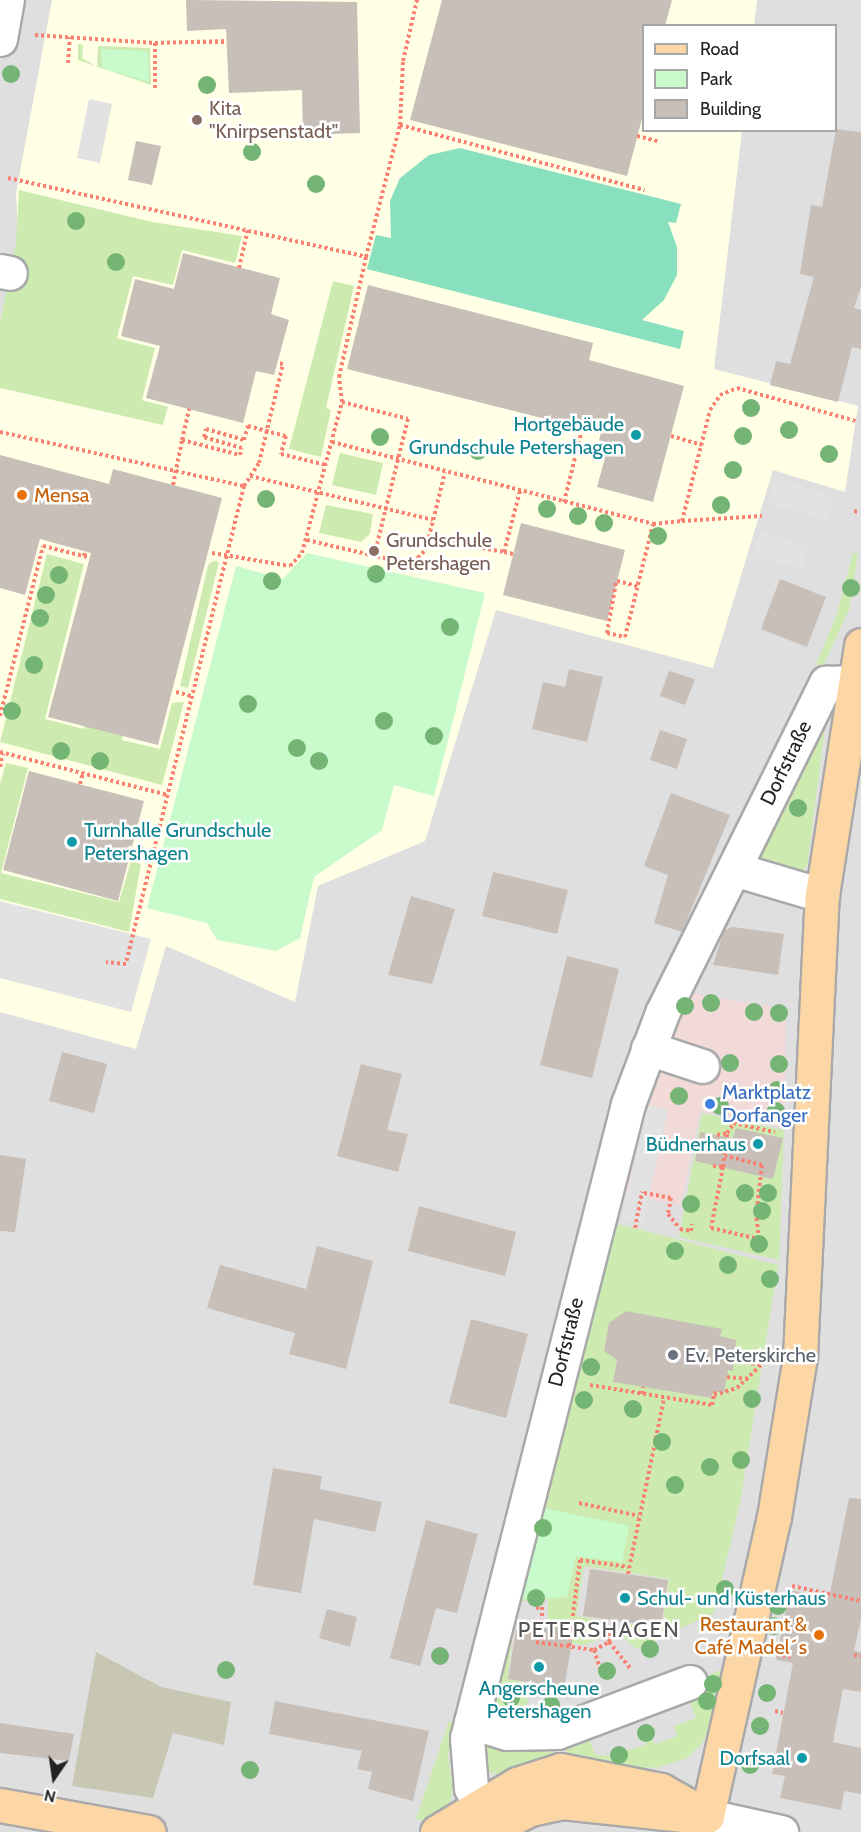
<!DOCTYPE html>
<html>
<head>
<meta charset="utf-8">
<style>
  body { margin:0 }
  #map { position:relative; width:861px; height:1832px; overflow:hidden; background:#f2efe9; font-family:Cabin,sans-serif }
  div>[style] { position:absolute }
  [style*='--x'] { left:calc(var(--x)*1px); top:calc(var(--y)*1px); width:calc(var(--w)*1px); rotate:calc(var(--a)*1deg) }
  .residential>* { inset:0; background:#e0dfdf }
  .commercial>* { inset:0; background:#f2dad9 }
  .education>* { inset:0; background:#ffffe5 }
  .construction>* { inset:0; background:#c7c7b4 }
  .grass>* { inset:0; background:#cdebb0 }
  .park>* { inset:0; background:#c8facc }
  .pitch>* { inset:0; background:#88e0be }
  .parking>* { inset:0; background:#e2e2e2 }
  .building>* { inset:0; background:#c7bfb8 }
  .path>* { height:4px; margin-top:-2px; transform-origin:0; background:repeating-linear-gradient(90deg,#fa8072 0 3px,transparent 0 6px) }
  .roads { filter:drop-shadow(2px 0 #a9a9a9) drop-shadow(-2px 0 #a9a9a9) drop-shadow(0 2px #a9a9a9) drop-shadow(0 -2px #a9a9a9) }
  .minor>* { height:33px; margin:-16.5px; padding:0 16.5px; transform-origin:16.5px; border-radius:16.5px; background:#fff }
  .major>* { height:33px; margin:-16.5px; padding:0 16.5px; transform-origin:16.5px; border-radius:16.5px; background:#fcd6a4 }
  .trees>* { width:18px; height:18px; margin:-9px; border-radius:50%; background:#74b475 }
  .dots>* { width:16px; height:16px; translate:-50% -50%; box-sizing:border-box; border:3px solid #fff; border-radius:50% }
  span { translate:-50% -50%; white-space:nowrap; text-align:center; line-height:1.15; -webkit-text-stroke:5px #fff; paint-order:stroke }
  .education-label { font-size:20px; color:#785e54 }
  .left { translate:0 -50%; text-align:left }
  .culture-label { font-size:20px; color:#0d838f }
  .right { translate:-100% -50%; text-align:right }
  .food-label { font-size:20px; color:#c56008 }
  .street-label { font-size:20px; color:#222 }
  .shop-label { font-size:20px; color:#366cbe }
  .worship-label { font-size:20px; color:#5b616d }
  .quarter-label { font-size:22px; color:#555; letter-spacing:1.5px }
  .legend { position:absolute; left:642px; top:24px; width:195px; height:108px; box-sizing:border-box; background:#fff; border:2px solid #a7a7a7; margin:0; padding:8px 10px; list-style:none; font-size:18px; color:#222 }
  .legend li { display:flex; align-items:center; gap:12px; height:30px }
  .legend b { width:30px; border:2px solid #a7a7a7 }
  .north { position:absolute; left:24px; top:1748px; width:60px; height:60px; -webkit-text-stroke:4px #fff; paint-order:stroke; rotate:193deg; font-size:16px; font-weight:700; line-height:24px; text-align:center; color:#222 }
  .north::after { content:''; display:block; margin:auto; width:21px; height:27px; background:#222; clip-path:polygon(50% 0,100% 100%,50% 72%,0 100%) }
</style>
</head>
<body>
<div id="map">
  <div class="residential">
    <div style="clip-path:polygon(evenodd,0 0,861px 0,861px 1832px,0 1832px,0 0,644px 26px,836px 26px,836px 130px,644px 130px,644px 26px)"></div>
  </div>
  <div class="commercial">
    <div style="clip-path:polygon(685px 992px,786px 1010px,785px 1128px,700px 1111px,681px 1206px,614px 1192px)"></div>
  </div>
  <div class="education">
    <div style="clip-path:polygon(52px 0,757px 0,754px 25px,644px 26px,644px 130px,742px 131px,714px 369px,858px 406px,845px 492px,773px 470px,713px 668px,496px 610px,425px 841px,318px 886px,295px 1002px,166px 946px,136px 1049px,0 1012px,0 342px,19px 251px,16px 193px)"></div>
  </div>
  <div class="construction">
    <div style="clip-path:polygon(96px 1652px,161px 1687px,231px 1702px,224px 1745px,173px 1733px,153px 1798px,72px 1786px)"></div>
  </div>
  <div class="grass">
    <div style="clip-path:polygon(78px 44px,83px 45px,82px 58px,97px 67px,98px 46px,150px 48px,151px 85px,78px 60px)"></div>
    <div style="clip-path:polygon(19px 190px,152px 222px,242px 236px,235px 263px,182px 250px,173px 285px,133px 276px,117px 338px,155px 348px,142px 400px,168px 407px,163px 425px,0 388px,0 323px,16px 243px)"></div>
    <div style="clip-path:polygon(333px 281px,354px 286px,326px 408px,331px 410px,321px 457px,289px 449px)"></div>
    <div style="clip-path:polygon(340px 453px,383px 463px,376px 495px,332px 485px)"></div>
    <div style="clip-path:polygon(326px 505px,373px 514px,370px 534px,361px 542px,319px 533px)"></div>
    <div style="clip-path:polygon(853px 553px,858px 554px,849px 610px,823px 666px,816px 664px,836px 617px)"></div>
    <div style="clip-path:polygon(47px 554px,84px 564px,45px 719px,84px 729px,87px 715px,125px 724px,122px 740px,160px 749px,172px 703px,184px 702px,162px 785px,0 742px)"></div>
    <div style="clip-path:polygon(213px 561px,219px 562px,188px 688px,180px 686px,208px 565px)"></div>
    <div style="clip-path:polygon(826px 720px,807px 866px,801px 872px,757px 859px,754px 853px)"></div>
    <div style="clip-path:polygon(6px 763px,28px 768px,1px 873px,119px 902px,131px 861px,141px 864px,129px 932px,0 899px,0 784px)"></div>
    <div style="clip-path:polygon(702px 1113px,784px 1130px,779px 1260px,679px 1237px)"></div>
    <div style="clip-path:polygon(618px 1224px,778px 1265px,740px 1503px,714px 1613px,636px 1649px,620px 1634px,622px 1623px,662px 1628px,669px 1579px,584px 1566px,576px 1616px,605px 1621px,603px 1637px,585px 1645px,548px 1639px,548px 1599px,519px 1601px,518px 1587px)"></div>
    <div style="clip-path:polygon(516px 1601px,508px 1679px,531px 1683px,525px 1713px,515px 1721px,487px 1709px)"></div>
    <div style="clip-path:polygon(727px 1667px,713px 1721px,702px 1743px,687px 1758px,660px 1767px,631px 1769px,566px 1761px,566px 1742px,587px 1732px,595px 1755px,605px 1756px,646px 1745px,644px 1728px,655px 1744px,677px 1736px,674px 1726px,696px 1718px,688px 1695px,704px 1689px,708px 1676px)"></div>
    <div style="clip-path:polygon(449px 1721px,456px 1723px,448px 1756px,453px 1789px,447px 1814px,435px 1823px,416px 1819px)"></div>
    <div style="clip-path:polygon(492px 1741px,553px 1743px,555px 1761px,508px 1776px,490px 1772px,480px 1763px,477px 1745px)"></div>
  </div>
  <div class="park">
    <div style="clip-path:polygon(101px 49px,148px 51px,149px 82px,102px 68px)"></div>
    <div style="clip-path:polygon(307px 553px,485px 593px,434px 796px,394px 785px,382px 830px,314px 877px,300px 938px,276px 951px,217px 940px,207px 923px,147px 908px,236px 566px,283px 579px)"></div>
    <div style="clip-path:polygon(543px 1508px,629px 1526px,622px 1562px,576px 1556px,567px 1597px,520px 1599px)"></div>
  </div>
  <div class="pitch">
    <div style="clip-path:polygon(460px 148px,681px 204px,676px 223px,668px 222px,677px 247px,677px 275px,664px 300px,642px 320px,684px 331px,680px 349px,367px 269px,376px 235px,391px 238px,390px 201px,400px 178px,429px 155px)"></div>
  </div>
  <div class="parking">
    <div style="clip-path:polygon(89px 99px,112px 104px,100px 163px,77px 158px)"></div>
    <div style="clip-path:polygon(775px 477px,835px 498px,828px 521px,767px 503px)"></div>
    <div style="clip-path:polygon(761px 532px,809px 546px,802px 569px,754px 556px)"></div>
    <div style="clip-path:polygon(0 901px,151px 939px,131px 1012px,0 978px)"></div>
    <div style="clip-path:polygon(646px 1105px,668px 1110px,643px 1223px,622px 1218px)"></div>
  </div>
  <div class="building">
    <div style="clip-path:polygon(186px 0,357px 2px,360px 133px,303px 135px,302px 90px,229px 93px,226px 29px,187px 31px)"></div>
    <div style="clip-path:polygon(442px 0,672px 0,665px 26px,644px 26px,644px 111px,627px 176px,410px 120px)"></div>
    <div style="clip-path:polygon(836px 129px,861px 132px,861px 287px,854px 308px,861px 310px,861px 349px,852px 347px,838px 402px,770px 385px,776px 361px,790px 364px,814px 277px,800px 274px,811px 205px,822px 207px)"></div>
    <div style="clip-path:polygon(136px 141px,161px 146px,152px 185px,128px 180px)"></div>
    <div style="clip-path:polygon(183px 253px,280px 278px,271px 314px,289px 320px,274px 375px,256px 371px,243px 423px,146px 398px,160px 346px,121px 336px,135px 279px,174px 289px)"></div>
    <div style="clip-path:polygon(368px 285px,593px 343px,589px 360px,684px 386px,653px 502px,597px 487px,609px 443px,599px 440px,601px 433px,347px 369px)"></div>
    <div style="clip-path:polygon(0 455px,109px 484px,113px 469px,222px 498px,158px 745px,48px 717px,91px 553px,40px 539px,25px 595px,0 588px)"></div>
    <div style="clip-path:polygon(521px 523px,625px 550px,607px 621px,503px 595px)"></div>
    <div style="clip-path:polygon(780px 579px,826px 597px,807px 647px,761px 629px)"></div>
    <div style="clip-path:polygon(569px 669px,603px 677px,587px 742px,532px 729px,543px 682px,565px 687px)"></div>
    <div style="clip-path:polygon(669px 671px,695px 679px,685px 705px,660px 696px)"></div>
    <div style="clip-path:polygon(660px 730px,687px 739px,677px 769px,650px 760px)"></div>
    <div style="clip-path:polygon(29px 771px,144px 801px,118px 901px,3px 870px)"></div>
    <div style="clip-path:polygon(671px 793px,730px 815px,682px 932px,654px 923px,668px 875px,644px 866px)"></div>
    <div style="clip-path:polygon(493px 872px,568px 890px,557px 934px,482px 916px)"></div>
    <div style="clip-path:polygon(411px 896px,455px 909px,432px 984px,388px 975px)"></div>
    <div style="clip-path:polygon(733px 927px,784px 934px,778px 975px,713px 965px,724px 930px)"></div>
    <div style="clip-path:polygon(567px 956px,619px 969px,592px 1078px,540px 1065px)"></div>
    <div style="clip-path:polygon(62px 1052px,107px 1064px,94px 1113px,49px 1101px)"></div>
    <div style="clip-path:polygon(361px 1064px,402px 1074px,387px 1130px,408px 1134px,398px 1172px,337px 1156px)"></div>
    <div style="clip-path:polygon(736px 1128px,783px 1138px,773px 1179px,695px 1161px,700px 1132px,733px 1138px)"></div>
    <div style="clip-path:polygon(0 1155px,26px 1159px,15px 1232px,0 1231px)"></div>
    <div style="clip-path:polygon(419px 1206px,516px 1232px,505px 1276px,408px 1251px)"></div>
    <div style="clip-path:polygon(317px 1246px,373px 1261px,346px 1369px,289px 1354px,295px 1333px,207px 1308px,220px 1265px,306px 1289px)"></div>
    <div style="clip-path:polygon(626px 1311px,722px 1329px,720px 1336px,736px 1340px,733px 1371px,728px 1370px,724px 1393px,713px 1391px,712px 1398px,613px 1382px,617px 1360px,604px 1351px,609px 1323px)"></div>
    <div style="clip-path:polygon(471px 1319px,528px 1334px,506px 1418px,449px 1403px)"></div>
    <div style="clip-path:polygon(273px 1468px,322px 1476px,320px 1489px,382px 1502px,375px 1532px,314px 1519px,301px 1593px,253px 1585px)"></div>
    <div style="clip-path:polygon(849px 1498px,861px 1499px,861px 1619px,854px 1651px,861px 1652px,861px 1692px,843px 1689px,833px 1742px,861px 1748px,861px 1794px,844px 1791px,841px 1810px,780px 1798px,785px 1776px,772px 1774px,793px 1663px,776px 1660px,790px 1590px,829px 1598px)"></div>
    <div style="clip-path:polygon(426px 1520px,478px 1534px,457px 1613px,436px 1608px,420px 1666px,390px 1658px)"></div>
    <div style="clip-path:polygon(590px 1569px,668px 1580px,661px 1627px,583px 1616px)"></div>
    <div style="clip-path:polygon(327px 1609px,357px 1617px,350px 1647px,319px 1638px)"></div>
    <div style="clip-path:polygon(575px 1626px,564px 1688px,508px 1679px,516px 1630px)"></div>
    <div style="clip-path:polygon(275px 1701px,429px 1731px,413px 1801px,368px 1789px,372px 1772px,357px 1769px,362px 1751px,269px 1734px)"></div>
    <div style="clip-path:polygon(0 1723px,74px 1734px,69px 1761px,0 1753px)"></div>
  </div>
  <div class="path">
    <div style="--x:35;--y:35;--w:120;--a:3.8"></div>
    <div style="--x:155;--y:43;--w:72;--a:-1.6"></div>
    <div style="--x:197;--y:42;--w:28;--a:0"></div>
    <div style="--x:155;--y:43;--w:47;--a:90"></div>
    <div style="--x:68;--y:63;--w:26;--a:-86"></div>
    <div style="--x:400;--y:125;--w:64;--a:-87.3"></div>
    <div style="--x:403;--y:61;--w:63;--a:-77.1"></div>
    <div style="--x:637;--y:136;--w:21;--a:14"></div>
    <div style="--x:8;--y:178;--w:367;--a:12.4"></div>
    <div style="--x:366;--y:257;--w:136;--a:-75.6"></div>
    <div style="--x:400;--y:125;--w:253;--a:14.9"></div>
    <div style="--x:239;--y:268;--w:40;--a:-77"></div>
    <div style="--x:342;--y:402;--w:68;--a:14.4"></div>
    <div style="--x:408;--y:419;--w:141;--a:103.9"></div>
    <div style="--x:0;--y:432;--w:250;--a:12.5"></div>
    <div style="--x:244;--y:486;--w:492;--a:103.9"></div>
    <div style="--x:126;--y:964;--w:20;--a:-174"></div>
    <div style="--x:671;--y:436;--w:32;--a:16"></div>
    <div style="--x:182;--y:440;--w:32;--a:-77"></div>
    <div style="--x:332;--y:442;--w:331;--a:14.3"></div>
    <div style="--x:653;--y:524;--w:29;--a:-6"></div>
    <div style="--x:682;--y:521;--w:114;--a:-75.8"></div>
    <div style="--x:710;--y:410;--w:18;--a:-56"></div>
    <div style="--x:720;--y:395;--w:18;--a:-22"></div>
    <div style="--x:737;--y:388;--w:123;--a:15.5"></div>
    <div style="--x:250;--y:476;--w:188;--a:13.5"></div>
    <div style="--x:173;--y:485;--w:46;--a:-78.7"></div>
    <div style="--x:182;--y:440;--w:60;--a:14.5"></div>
    <div style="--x:240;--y:455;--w:7;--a:-74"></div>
    <div style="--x:242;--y:448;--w:40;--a:-164"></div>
    <div style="--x:204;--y:437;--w:8;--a:-76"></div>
    <div style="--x:206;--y:429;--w:40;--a:16"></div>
    <div style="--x:244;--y:440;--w:15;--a:-74"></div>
    <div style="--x:248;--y:426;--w:39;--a:15"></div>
    <div style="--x:286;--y:436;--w:19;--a:106"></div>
    <div style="--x:281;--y:454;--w:46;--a:13.7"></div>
    <div style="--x:244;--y:486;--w:27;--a:-57"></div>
    <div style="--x:259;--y:463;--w:102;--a:-76.4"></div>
    <div style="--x:283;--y:364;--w:6;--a:-171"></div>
    <div style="--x:564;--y:502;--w:78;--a:-76"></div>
    <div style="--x:583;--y:426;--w:19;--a:12"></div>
    <div style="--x:854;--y:511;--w:5;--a:11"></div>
    <div style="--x:682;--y:521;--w:80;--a:-3.6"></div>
    <div style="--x:429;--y:538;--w:76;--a:10.6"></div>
    <div style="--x:307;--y:540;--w:101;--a:13.2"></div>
    <div style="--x:405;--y:563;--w:14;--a:-21"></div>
    <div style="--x:418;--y:558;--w:12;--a:-48"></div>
    <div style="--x:426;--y:549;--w:79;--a:-76.1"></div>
    <div style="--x:212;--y:553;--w:79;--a:9.5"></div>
    <div style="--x:290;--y:566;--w:18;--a:-47"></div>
    <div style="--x:302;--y:553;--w:156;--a:-75.2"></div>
    <div style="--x:342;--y:402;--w:25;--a:-97"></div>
    <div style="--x:339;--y:377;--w:123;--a:-77.3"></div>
    <div style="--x:513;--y:554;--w:9;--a:-167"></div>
    <div style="--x:504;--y:552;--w:63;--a:-75.3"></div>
    <div style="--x:84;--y:556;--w:6;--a:18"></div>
    <div style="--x:617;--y:581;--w:21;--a:14"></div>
    <div style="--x:616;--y:583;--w:51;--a:100.2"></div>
    <div style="--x:607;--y:633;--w:18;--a:13"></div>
    <div style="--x:625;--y:637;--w:116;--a:-76.1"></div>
    <div style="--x:176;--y:692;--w:16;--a:15"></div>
    <div style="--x:0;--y:716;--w:175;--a:-75.8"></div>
    <div style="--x:43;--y:546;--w:42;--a:13.7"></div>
    <div style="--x:84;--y:556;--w:5;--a:-79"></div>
    <div style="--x:0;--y:752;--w:172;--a:14.4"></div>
    <div style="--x:0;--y:767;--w:14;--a:-78"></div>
    <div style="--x:80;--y:784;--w:11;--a:-75"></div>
    <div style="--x:136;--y:831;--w:20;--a:11"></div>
    <div style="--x:130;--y:853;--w:20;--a:11"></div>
    <div style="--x:733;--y:1123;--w:43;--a:12.1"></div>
    <div style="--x:717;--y:1135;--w:10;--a:-11"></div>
    <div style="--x:727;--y:1133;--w:19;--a:-54"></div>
    <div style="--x:713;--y:1166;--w:10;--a:6"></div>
    <div style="--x:723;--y:1167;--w:34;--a:-83"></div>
    <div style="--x:723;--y:1167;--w:62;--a:101.1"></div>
    <div style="--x:711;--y:1228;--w:49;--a:12.9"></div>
    <div style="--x:759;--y:1239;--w:23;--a:-97"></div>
    <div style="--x:756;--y:1216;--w:51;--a:-83.3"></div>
    <div style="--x:762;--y:1165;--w:38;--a:-166"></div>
    <div style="--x:644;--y:1193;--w:27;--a:10"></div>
    <div style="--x:671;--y:1198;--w:16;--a:101"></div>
    <div style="--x:668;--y:1214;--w:19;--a:51"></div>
    <div style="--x:680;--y:1229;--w:11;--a:10"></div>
    <div style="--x:691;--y:1231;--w:7;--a:-82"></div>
    <div style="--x:635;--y:1228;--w:37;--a:-79"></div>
    <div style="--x:734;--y:1360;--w:26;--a:11"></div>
    <div style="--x:727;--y:1377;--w:22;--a:5"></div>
    <div style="--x:590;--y:1385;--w:124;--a:9.3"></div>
    <div style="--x:712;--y:1405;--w:14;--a:-78"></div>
    <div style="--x:642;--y:1394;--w:7;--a:-82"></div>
    <div style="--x:714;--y:1395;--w:24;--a:-17"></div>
    <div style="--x:737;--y:1388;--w:33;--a:-44"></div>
    <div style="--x:579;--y:1503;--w:61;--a:12.2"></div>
    <div style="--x:628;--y:1574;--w:180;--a:-78.4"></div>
    <div style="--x:792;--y:1586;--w:71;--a:12.3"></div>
    <div style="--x:536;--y:1608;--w:6;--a:-9"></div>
    <div style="--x:542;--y:1607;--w:35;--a:90"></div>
    <div style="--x:536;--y:1642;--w:59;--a:7.9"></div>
    <div style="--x:594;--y:1650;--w:17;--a:-28"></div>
    <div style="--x:609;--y:1642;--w:22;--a:-80"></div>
    <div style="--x:609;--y:1642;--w:36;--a:51"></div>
    <div style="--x:569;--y:1646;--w:87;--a:-82.7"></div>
    <div style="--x:580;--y:1560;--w:49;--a:8.1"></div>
    <div style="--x:594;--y:1650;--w:22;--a:72"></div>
    <div style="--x:776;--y:1654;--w:17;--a:10"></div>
    <div style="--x:854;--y:1655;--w:7;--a:16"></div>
    <div style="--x:775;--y:1711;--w:8;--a:14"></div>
  </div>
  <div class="roads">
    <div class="minor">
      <div style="--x:0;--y:39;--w:40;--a:-80"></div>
      <div style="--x:0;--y:271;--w:10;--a:11"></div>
      <div style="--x:734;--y:869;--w:92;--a:16.5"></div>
      <div style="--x:648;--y:1048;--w:57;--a:18.4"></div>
      <div style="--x:471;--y:1722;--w:38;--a:17"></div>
      <div style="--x:507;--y:1733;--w:50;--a:-1.1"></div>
      <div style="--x:557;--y:1732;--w:142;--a:-20.6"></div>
      <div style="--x:707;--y:1816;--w:76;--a:12.2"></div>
      <div style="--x:493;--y:1827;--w:45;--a:-119.4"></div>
      <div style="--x:471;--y:1788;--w:50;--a:-94.6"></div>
      <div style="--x:467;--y:1738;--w:654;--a:-75.75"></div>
      <div style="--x:628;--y:1104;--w:97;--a:-69.5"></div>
      <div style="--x:662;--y:1013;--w:369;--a:-63.6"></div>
      <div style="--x:826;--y:683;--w:29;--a:-2"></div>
    </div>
    <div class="major">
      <div style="--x:0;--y:1805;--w:151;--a:10.3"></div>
      <div style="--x:707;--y:1816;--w:306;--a:-77.4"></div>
      <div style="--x:774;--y:1517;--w:162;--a:-80.8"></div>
      <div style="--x:800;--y:1357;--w:463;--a:-87.3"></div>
      <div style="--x:822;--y:895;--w:253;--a:-81.1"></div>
      <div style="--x:437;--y:1832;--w:93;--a:-31"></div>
      <div style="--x:517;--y:1784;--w:45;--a:-18"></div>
      <div style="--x:560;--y:1770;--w:103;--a:11.2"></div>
      <div style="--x:661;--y:1790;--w:53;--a:29.5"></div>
      <div style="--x:485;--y:1832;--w:51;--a:-27.1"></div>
      <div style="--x:530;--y:1809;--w:33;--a:-12"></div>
      <div style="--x:562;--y:1802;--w:132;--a:6.1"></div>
    </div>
  </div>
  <div class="trees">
    <div style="left:11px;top:74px"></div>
    <div style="left:207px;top:85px"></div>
    <div style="left:252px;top:152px"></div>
    <div style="left:316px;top:184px"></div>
    <div style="left:76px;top:221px"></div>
    <div style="left:116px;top:262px"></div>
    <div style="left:751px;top:408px"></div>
    <div style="left:789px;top:430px"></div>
    <div style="left:743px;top:436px"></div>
    <div style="left:380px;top:437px"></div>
    <div style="left:478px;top:451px"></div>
    <div style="left:829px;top:454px"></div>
    <div style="left:733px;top:470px"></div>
    <div style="left:266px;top:499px"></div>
    <div style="left:721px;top:505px"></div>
    <div style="left:547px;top:509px"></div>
    <div style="left:578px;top:516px"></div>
    <div style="left:604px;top:523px"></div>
    <div style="left:658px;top:536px"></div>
    <div style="left:376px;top:574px"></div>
    <div style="left:59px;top:575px"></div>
    <div style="left:272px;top:581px"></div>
    <div style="left:851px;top:588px"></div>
    <div style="left:46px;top:595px"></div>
    <div style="left:40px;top:618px"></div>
    <div style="left:450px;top:627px"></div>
    <div style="left:34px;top:665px"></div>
    <div style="left:248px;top:704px"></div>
    <div style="left:12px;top:711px"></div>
    <div style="left:384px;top:721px"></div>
    <div style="left:434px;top:736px"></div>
    <div style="left:297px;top:748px"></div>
    <div style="left:61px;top:751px"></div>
    <div style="left:100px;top:761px"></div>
    <div style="left:319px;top:761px"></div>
    <div style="left:798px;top:808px"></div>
    <div style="left:711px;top:1003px"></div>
    <div style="left:685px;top:1006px"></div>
    <div style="left:754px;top:1012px"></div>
    <div style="left:779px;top:1013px"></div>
    <div style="left:730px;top:1063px"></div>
    <div style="left:779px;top:1064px"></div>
    <div style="left:777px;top:1090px"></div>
    <div style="left:679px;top:1096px"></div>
    <div style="left:720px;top:1106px"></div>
    <div style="left:776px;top:1111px"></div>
    <div style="left:745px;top:1193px"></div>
    <div style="left:768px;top:1193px"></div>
    <div style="left:691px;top:1204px"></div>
    <div style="left:762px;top:1211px"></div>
    <div style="left:759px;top:1244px"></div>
    <div style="left:675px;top:1251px"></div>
    <div style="left:728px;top:1265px"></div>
    <div style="left:770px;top:1279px"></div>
    <div style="left:591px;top:1367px"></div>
    <div style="left:752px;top:1399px"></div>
    <div style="left:584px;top:1400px"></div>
    <div style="left:633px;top:1409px"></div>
    <div style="left:662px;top:1442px"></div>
    <div style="left:741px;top:1460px"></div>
    <div style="left:710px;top:1467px"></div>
    <div style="left:675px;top:1485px"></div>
    <div style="left:543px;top:1528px"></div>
    <div style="left:725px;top:1589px"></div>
    <div style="left:536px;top:1598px"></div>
    <div style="left:778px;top:1606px"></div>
    <div style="left:774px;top:1626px"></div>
    <div style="left:650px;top:1649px"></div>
    <div style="left:440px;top:1656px"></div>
    <div style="left:226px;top:1670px"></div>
    <div style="left:607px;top:1671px"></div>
    <div style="left:713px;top:1684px"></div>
    <div style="left:767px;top:1693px"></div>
    <div style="left:511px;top:1698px"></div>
    <div style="left:707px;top:1701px"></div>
    <div style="left:551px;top:1705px"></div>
    <div style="left:760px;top:1726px"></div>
    <div style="left:646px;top:1733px"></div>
    <div style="left:619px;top:1755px"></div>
    <div style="left:750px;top:1765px"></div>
    <div style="left:250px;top:1770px"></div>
  </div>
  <div class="dots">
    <div style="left:197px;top:120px;background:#8d6e63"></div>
    <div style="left:636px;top:435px;background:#0f9aa8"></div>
    <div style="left:22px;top:495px;background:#e8710a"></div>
    <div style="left:374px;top:551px;background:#8d6e63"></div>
    <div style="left:72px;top:842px;background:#0f9aa8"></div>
    <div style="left:710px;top:1104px;background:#3f7fe0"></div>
    <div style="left:758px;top:1144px;background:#0f9aa8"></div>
    <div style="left:673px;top:1355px;background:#6b7280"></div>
    <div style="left:625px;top:1598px;background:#0f9aa8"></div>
    <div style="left:819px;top:1635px;background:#e8710a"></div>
    <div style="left:539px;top:1667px;background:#0f9aa8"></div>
    <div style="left:802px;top:1758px;background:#0f9aa8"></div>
  </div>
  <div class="education-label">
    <span class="left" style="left:209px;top:120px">Kita<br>"Knirpsenstadt"</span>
    <span class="left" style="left:386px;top:552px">Grundschule<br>Petershagen</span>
  </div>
  <div class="culture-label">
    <span class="right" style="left:624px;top:436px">Hortgebäude<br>Grundschule Petershagen</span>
    <span class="left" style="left:84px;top:842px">Turnhalle Grundschule<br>Petershagen</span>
    <span class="right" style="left:746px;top:1144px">Büdnerhaus</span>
    <span class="left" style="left:637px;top:1598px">Schul- und Küsterhaus</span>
    <span style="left:539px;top:1700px">Angerscheune<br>Petershagen</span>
    <span class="right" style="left:790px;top:1758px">Dorfsaal</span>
  </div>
  <div class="food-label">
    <span class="left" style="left:34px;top:495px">Mensa</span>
    <span class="right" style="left:807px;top:1636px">Restaurant &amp;<br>Café Madel´s</span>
  </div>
  <div class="street-label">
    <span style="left:786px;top:763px;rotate:-64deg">Dorfstraße</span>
    <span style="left:566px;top:1342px;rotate:-76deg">Dorfstraße</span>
  </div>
  <div class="shop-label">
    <span class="left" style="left:722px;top:1104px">Marktplatz<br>Dorfanger</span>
  </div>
  <div class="worship-label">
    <span class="left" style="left:685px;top:1355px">Ev. Peterskirche</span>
  </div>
  <div class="quarter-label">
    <span style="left:599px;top:1630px">PETERSHAGEN</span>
  </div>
  <ul class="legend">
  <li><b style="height:8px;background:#fcd6a4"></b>Road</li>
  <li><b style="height:16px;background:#c8facc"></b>Park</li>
  <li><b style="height:16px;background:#c7bfb8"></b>Building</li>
  </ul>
  <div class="north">N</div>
</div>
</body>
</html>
